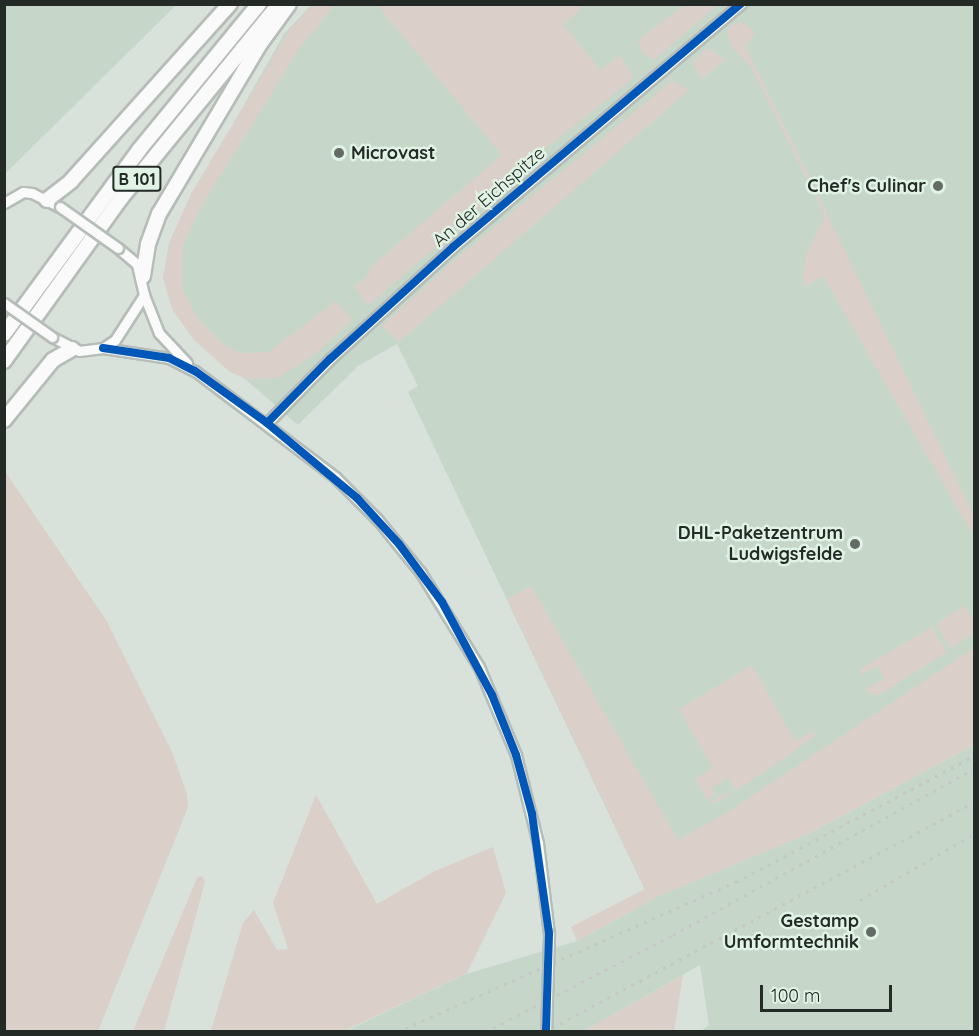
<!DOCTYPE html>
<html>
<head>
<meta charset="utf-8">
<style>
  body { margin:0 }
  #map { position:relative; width:979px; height:1036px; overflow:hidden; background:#d8e1da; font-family:Quicksand,sans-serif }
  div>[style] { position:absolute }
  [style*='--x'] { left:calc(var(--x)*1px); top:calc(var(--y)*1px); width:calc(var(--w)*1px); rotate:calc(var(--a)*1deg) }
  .built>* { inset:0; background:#c6d7ca }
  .green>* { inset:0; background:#dacfc9 }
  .roads { filter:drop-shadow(2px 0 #b6bdb8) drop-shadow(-2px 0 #b6bdb8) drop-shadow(0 2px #b6bdb8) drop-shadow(0 -2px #b6bdb8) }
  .minor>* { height:9px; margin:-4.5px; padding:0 4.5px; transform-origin:4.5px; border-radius:4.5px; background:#f9faf9 }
  .highway>* { height:14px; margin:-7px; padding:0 7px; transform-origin:7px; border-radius:7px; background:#f9faf9 }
  .rail>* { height:3px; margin-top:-1.5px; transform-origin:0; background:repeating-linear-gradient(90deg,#c4c7c5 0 3px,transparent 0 9px) }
  .bridges { filter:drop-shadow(2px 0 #b6bdb8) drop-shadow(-2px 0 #b6bdb8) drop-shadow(0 2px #b6bdb8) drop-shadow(0 -2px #b6bdb8) }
  .minor-bridge>* { height:9px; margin:-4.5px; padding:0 4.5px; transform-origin:4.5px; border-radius:4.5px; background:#f9faf9 }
  .cycleway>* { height:8px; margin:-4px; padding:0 4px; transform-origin:4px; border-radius:4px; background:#0057b8 }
  .dots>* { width:16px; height:16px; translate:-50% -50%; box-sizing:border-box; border:3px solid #e1f3e5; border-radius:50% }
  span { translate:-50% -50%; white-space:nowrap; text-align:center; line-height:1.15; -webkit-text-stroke:5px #e1f3e5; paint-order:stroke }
  .shield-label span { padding:2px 4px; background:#e1f3e5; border:2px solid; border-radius:4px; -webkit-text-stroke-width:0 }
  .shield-label { font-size:16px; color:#242b26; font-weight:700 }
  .poi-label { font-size:18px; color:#242b26; font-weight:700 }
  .left { translate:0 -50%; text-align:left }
  .right { translate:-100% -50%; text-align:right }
  .street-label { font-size:18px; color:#242b26 }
  .frame { position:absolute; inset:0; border:6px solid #242b26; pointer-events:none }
  .scale { position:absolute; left:760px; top:985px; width:132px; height:27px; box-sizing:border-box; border:3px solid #242b26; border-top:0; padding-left:8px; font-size:18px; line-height:21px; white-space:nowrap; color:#242b26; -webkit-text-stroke:4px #e1f3e5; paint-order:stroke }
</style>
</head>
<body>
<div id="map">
  <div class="built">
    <div style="clip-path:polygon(5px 4px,176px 4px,176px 5px,5px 174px)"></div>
    <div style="clip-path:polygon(311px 5px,974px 5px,974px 672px,645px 890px,408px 392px,418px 386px,397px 344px,358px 366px,298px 425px,192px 333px,168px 251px,190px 201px,284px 34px)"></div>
    <div style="clip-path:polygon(974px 745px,974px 1031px,701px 1031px,709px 1025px,700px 965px,584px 1031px,344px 1032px,463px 975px,577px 941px,659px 896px,812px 832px)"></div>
  </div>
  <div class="green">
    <div style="clip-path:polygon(313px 4px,335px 5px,301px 46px,201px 207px,183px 245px,182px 288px,196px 316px,209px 330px,224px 345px,241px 353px,269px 352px,336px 301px,352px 320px,315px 354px,278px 378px,248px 379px,230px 372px,194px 340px,172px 309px,163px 278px,169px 243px,192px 192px,290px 29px)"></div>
    <div style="clip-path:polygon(377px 5px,577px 5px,581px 9px,563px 25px,601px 70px,620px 55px,633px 78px,520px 169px,515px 178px,369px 305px,354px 287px,368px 275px,371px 267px,502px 155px)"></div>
    <div style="clip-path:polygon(685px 5px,717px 5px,654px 60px,643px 53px,638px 40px)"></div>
    <div style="clip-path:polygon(743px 22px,756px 33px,745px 45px,974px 516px,974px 537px,823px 276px,805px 286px,803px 273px,807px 251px,823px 222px,824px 214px,752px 69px,731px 46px,727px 32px,732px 25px)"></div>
    <div style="clip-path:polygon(707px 48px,725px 60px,702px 79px,692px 63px)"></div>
    <div style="clip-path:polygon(672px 81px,689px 90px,399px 342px,382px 326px,451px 263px)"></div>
    <div style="clip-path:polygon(4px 470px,106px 620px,172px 752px,187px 794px,188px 807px,98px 1031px,5px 1031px)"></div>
    <div style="clip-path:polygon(531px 586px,678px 840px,726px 813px,974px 648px,974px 745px,812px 832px,659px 896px,577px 941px,571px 927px,645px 889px,507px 599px)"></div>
    <div style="clip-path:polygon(964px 606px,974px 620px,974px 633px,951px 648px,936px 624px)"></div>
    <div style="clip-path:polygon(932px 627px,947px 652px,884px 692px,876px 695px,869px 693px,866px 689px,885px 678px,877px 666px,860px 676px,860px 669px)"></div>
    <div style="clip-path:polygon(752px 665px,795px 741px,813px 731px,815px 736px,766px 771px,714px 804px,709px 802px,735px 790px,728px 778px,712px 788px,715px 795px,707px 800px,695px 779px,713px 768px,679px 709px)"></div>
    <div style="clip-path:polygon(316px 795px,377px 904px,435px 871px,493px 847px,506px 893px,467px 973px,344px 1031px,211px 1031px,243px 923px,254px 910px,277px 950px,288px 949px,273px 903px)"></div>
    <div style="clip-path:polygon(202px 876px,205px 882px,164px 1031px,133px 1031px,197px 878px)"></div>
    <div style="clip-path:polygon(683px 975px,674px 1031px,584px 1031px)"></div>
  </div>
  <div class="roads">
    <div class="minor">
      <div style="--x:4;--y:203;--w:22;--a:-30"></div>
      <div style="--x:23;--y:192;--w:9;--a:6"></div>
      <div style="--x:32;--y:193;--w:31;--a:27"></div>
      <div style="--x:144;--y:295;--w:41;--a:68.5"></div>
      <div style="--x:159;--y:333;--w:41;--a:47"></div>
      <div style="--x:52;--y:337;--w:30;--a:27"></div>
      <div style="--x:79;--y:351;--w:24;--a:-7"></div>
      <div style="--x:103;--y:348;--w:14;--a:-34"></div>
      <div style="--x:115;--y:340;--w:54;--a:-57.2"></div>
      <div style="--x:144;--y:295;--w:32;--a:-103"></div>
      <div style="--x:137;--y:264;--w:25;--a:-140"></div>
      <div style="--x:103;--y:348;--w:67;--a:8.6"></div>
      <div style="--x:169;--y:358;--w:29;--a:27"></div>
      <div style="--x:195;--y:371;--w:176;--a:37.1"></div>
      <div style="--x:335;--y:477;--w:61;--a:45"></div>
      <div style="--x:378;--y:520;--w:68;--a:50.9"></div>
      <div style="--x:421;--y:573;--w:110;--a:58.3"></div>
      <div style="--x:479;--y:667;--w:95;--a:67.2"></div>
      <div style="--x:516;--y:755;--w:91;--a:76"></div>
      <div style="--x:538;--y:843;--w:92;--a:83.1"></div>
      <div style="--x:267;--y:423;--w:90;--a:-45.5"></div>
      <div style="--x:330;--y:359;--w:166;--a:-42.3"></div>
      <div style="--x:453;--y:247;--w:377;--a:-40.2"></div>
    </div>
    <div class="highway">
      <div style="--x:47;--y:200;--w:31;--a:-38"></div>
      <div style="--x:71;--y:181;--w:238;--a:-48.1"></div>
      <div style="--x:143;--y:276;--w:32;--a:-81"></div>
      <div style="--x:148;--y:244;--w:32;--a:-70"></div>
      <div style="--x:159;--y:214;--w:198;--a:-59.3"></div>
      <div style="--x:260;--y:44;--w:49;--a:-54.1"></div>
      <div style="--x:4;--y:334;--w:228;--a:-53.7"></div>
      <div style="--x:139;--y:150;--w:189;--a:-50.6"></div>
      <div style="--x:4;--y:361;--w:201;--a:-54.3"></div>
      <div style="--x:121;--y:198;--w:250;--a:-50.8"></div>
      <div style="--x:4;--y:420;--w:77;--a:-50.8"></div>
      <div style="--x:53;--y:360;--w:22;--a:-30"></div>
    </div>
  </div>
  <div class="rail">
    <div style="--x:860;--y:900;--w:132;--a:-30.1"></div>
    <div style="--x:397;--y:1032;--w:371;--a:-23.9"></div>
    <div style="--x:736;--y:882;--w:269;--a:-27.9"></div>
    <div style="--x:485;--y:1032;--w:212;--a:-27.3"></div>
    <div style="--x:673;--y:935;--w:344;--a:-28.9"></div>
    <div style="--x:544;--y:1032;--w:488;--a:-28.1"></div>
  </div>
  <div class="bridges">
    <div class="minor-bridge">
      <div style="--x:60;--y:207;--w:71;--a:35.3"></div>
      <div style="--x:4;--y:303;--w:59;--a:35.3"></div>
      <div style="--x:546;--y:1032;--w:98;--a:-88.2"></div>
    </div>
  </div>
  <div class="cycleway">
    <div style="--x:103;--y:348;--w:67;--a:8.6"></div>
    <div style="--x:169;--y:358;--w:29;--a:27"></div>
    <div style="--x:195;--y:371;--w:89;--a:35.8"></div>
    <div style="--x:267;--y:423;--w:117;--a:39.8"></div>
    <div style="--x:357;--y:498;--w:62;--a:47.6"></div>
    <div style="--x:399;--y:544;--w:72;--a:53.4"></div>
    <div style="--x:442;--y:602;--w:106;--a:61.7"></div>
    <div style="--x:492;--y:695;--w:65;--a:68.2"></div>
    <div style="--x:516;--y:755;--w:61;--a:74.8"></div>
    <div style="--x:532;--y:814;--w:121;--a:81.9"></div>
    <div style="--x:549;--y:934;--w:98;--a:91.8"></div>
    <div style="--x:267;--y:423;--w:90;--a:-45.5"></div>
    <div style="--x:330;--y:359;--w:166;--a:-42.3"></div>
    <div style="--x:453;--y:247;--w:377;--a:-40.2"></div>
  </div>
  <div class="dots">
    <div style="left:339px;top:153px;background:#636b65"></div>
    <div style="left:938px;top:186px;background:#636b65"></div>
    <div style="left:855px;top:544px;background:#636b65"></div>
    <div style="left:871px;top:932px;background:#636b65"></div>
  </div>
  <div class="shield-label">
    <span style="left:137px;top:179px">B 101</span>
  </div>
  <div class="poi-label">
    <span class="left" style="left:351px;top:153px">Microvast</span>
    <span class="right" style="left:926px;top:186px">Chef's Culinar</span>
    <span class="right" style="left:843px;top:544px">DHL-Paketzentrum<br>Ludwigsfelde</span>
    <span class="right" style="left:859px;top:932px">Gestamp<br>Umformtechnik</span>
  </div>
  <div class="street-label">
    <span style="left:489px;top:197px;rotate:-41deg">An der Eichspitze</span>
  </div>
  <div class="frame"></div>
  <div class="scale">100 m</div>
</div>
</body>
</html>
